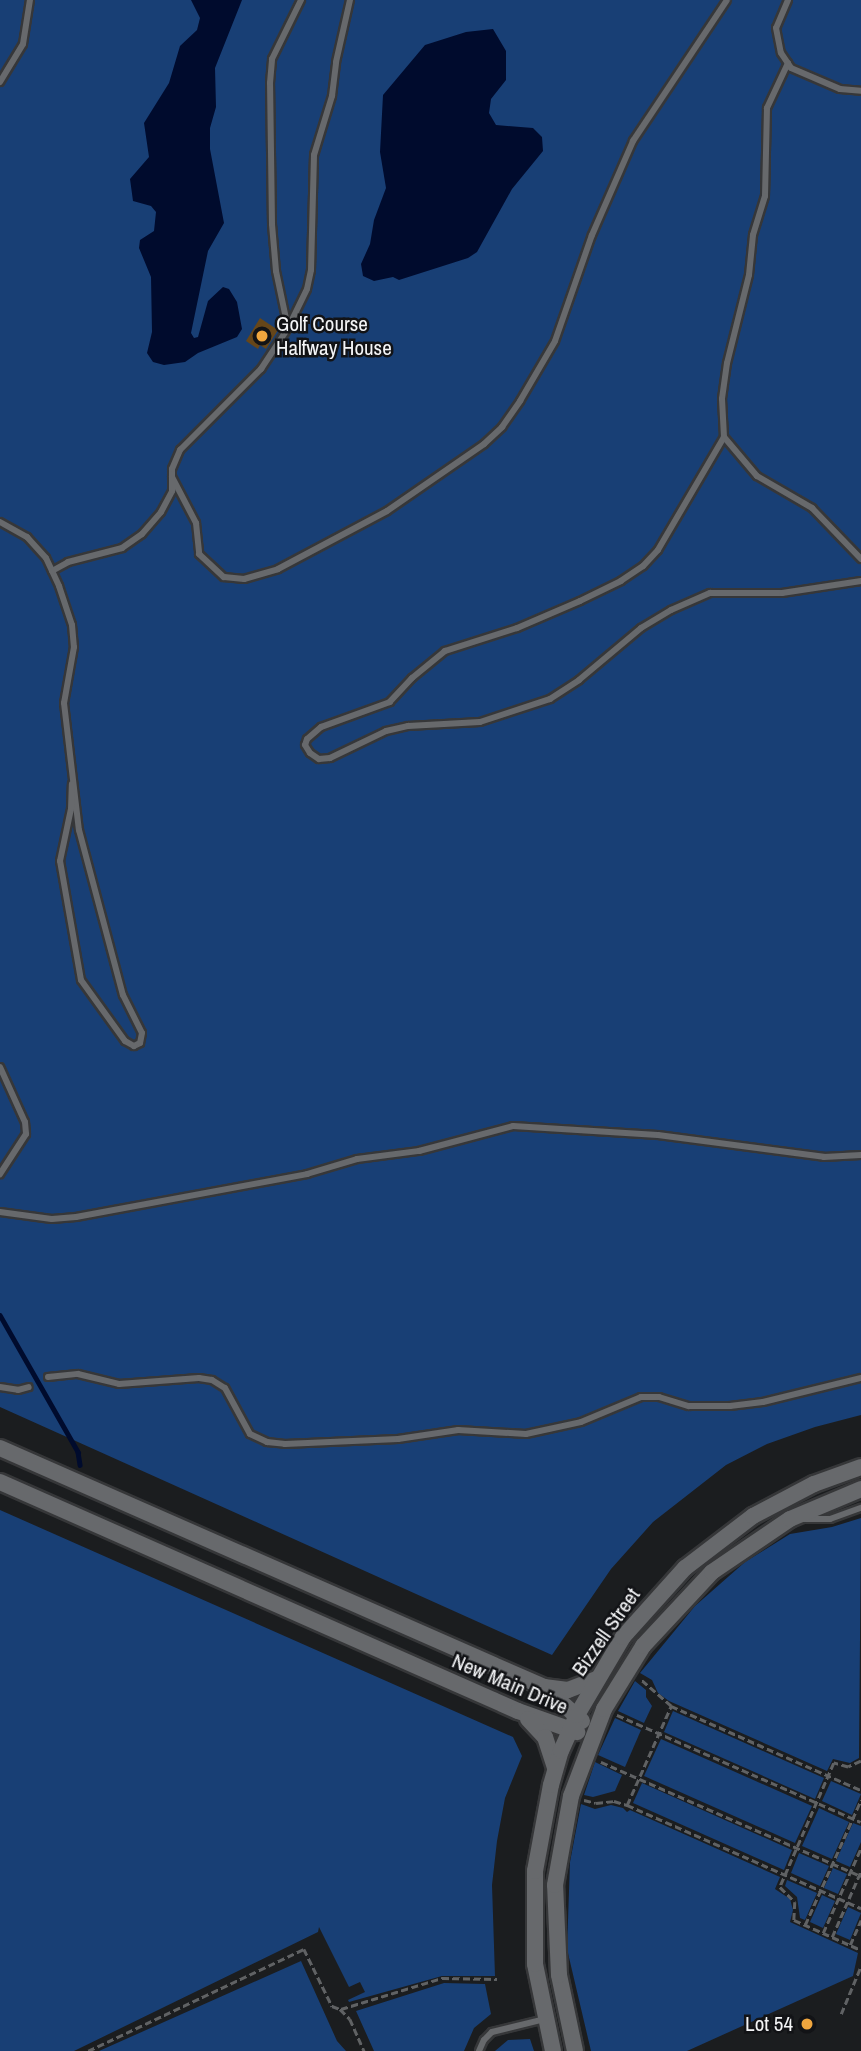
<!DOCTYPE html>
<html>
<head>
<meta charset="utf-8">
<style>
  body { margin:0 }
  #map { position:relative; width:861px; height:2051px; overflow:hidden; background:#1b1d1f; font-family:"Archivo Narrow",sans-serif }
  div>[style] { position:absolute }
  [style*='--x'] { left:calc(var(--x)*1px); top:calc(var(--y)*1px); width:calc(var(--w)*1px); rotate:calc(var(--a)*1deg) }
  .green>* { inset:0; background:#183f75 }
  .water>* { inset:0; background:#000b2d }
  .stream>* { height:4.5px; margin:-2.25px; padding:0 2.25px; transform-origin:2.25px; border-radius:2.25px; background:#000b2d }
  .building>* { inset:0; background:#664619 }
  .path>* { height:2.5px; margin-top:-1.25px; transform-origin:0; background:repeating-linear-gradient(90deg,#606264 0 7px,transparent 0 10.5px) }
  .roads { filter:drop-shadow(2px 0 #363739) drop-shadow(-2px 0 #363739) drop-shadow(0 2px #363739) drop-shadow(0 -2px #363739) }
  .service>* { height:6px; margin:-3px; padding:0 3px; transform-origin:3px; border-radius:3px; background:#67696c }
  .tertiary>* { height:16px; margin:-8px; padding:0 8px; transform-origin:8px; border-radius:8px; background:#67696c }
  .dots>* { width:19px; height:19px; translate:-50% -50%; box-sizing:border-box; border:4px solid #121316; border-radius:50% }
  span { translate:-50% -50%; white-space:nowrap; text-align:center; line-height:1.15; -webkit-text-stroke:5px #121316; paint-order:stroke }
  .poi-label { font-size:21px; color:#f4f5f7 }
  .left { translate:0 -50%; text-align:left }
  .right { translate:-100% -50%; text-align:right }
  .street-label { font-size:21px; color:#f4f5f7 }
</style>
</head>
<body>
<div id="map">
  <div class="green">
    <div style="clip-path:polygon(0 0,861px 0,861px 1415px,815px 1427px,767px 1444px,726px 1465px,653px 1522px,611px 1569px,552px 1655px,0 1407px)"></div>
    <div style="clip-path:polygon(0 1510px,513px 1737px,522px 1756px,505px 1798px,497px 1841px,492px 1885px,495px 1976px,442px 1976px,349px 2002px,348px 2000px,365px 1992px,360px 1982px,349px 1987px,319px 1927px,318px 1932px,74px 2051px,0 2051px)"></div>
    <div style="clip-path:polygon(861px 1518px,859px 1758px,850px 1763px,833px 1759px,827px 1771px,669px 1701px,658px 1693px,652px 1680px,640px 1673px,695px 1606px,745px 1562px,790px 1534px,832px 1527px)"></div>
    <div style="clip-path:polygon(635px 1681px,646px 1690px,646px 1697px,652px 1706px,644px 1723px,618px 1711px)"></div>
    <div style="clip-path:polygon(673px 1711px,824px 1778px,815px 1799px,664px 1732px)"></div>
    <div style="clip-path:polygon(615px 1718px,641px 1730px,625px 1767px,598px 1755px)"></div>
    <div style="clip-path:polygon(661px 1739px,812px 1806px,795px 1843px,644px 1776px)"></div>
    <div style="clip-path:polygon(595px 1762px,622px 1775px,615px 1791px,593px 1797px,584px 1795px)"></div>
    <div style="clip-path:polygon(831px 1781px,861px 1794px,852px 1815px,822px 1801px)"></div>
    <div style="clip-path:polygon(642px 1783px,792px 1850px,784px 1870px,633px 1803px)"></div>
    <div style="clip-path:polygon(581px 1804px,595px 1809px,611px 1805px,623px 1808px,627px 1812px,630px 1810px,780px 1877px,775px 1889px,790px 1899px,793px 1910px,790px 1922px,858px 1953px,853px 1976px,687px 2051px,591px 2051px,567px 1949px,570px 1862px)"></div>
    <div style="clip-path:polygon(819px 1808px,849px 1822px,832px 1859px,802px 1846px)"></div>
    <div style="clip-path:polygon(853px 1823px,861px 1826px,861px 1842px,850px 1867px,836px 1861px)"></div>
    <div style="clip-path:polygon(799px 1853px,829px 1866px,820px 1886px,791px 1873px)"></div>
    <div style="clip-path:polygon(833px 1868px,847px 1874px,838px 1894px,824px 1888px)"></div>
    <div style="clip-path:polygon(787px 1880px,817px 1893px,805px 1920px,800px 1918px,797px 1897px,785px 1886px)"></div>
    <div style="clip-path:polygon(822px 1895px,835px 1901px,823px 1928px,810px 1922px)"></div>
    <div style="clip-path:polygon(848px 1907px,861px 1913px,850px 1940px,836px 1934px)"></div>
    <div style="clip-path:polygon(301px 1961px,337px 2041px,346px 2051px,99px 2051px)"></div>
    <div style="clip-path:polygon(444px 1983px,485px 1984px,491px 2014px,474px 2028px,464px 2051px,374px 2051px,356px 2011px)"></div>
    <div style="clip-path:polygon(530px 2039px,534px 2051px,495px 2051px,508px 2040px)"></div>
  </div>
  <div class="water">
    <div style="clip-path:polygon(191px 0,242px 0,215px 68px,216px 107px,210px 128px,210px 149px,224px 223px,208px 251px,191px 333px,194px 338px,198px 337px,208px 301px,223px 287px,229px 289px,237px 302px,242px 329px,237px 337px,198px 353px,185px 362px,164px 365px,153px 362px,147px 353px,152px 332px,151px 277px,139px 248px,140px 240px,154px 231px,156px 212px,151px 206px,133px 201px,130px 179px,149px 157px,144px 123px,169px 83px,180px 46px,197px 30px,200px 18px)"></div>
    <div style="clip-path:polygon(493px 29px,506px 51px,506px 80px,491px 99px,489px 113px,496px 125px,533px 128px,542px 137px,543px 151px,512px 189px,477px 252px,468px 258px,399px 280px,393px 277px,374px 281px,363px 276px,361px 264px,370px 244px,374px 220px,386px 188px,380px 152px,383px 95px,425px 45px,466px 32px)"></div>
  </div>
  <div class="stream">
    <div style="--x:0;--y:1315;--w:158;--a:60.3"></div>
    <div style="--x:78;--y:1452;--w:13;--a:81"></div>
  </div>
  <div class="building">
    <div style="clip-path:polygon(260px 318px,278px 330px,266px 349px,260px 345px,258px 349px,246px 341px)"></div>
  </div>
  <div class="path">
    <div style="--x:671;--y:1706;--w:208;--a:23.9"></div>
    <div style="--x:617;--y:1715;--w:266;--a:23.7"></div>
    <div style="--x:861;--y:1761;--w:14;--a:155"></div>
    <div style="--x:848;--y:1767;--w:15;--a:-164"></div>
    <div style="--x:834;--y:1763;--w:135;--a:113.5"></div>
    <div style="--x:780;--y:1887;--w:21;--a:45"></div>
    <div style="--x:795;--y:1902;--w:18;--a:93"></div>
    <div style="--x:794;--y:1920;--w:73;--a:24.1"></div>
    <div style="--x:601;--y:1762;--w:284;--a:23.7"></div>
    <div style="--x:584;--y:1800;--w:12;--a:14"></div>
    <div style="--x:596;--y:1803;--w:18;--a:-6"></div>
    <div style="--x:614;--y:1801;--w:14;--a:17"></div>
    <div style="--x:627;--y:1805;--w:108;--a:-66"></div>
    <div style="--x:671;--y:1706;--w:40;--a:-139"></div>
    <div style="--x:627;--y:1805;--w:256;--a:23.8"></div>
    <div style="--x:805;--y:1925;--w:137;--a:-65.9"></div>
    <div style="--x:823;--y:1933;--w:93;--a:-65.9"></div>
    <div style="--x:832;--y:1937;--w:72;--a:-66.3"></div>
    <div style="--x:850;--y:1945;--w:27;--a:-66"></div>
    <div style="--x:341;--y:2009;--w:106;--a:-17.1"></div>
    <div style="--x:442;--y:1978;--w:55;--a:1"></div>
    <div style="--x:841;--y:2014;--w:52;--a:-67.4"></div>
    <div style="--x:88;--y:2051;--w:239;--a:-25.3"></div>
    <div style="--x:304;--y:1949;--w:64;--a:63.8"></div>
    <div style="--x:332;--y:2006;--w:9;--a:21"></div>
    <div style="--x:340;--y:2009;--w:14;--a:45"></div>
    <div style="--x:350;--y:2019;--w:35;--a:66"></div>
  </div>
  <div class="roads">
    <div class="service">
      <div style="--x:788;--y:0;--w:30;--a:113"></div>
      <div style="--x:776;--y:28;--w:25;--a:79"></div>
      <div style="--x:781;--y:53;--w:18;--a:56"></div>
      <div style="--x:791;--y:68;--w:53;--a:23.2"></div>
      <div style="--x:840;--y:89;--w:21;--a:5"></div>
      <div style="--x:788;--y:63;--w:50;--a:115"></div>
      <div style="--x:767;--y:108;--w:88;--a:91.3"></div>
      <div style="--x:765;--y:196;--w:41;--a:107.1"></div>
      <div style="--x:753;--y:235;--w:40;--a:95.7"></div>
      <div style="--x:749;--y:275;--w:91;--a:104"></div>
      <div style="--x:727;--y:363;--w:36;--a:98"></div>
      <div style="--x:722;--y:399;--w:38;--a:87"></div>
      <div style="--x:724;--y:437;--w:131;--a:120.3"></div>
      <div style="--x:658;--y:550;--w:22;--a:133"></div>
      <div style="--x:643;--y:566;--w:27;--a:146"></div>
      <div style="--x:621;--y:581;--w:46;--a:154"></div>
      <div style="--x:580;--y:601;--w:69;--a:156.8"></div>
      <div style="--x:517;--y:628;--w:76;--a:162.3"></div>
      <div style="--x:445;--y:651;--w:43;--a:140.7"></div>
      <div style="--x:412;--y:678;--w:33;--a:133"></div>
      <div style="--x:390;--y:702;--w:73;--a:160.1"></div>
      <div style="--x:321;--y:727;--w:18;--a:139"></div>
      <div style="--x:307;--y:739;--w:6;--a:108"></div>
      <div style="--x:305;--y:745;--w:9;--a:58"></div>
      <div style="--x:310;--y:753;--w:11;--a:34"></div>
      <div style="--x:319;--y:759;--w:11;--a:-5"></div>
      <div style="--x:330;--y:758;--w:62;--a:-25.7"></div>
      <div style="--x:386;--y:731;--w:23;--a:-13"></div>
      <div style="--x:408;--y:726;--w:72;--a:-3.2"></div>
      <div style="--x:480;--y:722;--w:74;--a:-18.2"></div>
      <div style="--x:550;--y:699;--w:35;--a:-33"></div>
      <div style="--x:579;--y:680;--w:81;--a:-40"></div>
      <div style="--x:641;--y:628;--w:35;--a:-31"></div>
      <div style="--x:671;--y:610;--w:43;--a:-23.6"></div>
      <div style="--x:710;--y:593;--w:72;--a:0"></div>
      <div style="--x:782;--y:593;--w:80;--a:-8.6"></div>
      <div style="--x:0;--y:82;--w:44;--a:-58.8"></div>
      <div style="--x:23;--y:44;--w:45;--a:-81"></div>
      <div style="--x:288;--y:328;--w:43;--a:-64"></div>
      <div style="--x:307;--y:289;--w:19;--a:-78"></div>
      <div style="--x:311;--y:270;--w:115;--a:-88.5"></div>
      <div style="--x:314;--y:155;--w:62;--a:-73"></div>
      <div style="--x:332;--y:96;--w:34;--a:-83"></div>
      <div style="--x:336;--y:62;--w:64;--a:-77.3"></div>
      <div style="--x:724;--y:437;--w:51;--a:49.8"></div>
      <div style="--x:757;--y:476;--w:64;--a:30.2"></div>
      <div style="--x:812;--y:508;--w:71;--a:46.1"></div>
      <div style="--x:172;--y:477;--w:52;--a:62.4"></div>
      <div style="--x:196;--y:523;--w:31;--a:84"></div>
      <div style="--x:199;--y:554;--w:34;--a:43"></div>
      <div style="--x:224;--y:577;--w:20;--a:6"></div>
      <div style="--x:244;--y:579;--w:35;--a:-16"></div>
      <div style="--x:278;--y:569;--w:123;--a:-28"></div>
      <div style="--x:387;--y:511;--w:118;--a:-34.6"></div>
      <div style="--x:484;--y:444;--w:25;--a:-43"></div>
      <div style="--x:502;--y:427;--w:32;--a:-55"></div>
      <div style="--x:520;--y:401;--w:69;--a:-59.7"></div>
      <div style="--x:555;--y:341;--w:112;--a:-70.8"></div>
      <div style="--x:592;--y:235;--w:103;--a:-66.4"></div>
      <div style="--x:633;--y:141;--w:169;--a:-56.3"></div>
      <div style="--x:0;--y:522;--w:31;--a:29"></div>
      <div style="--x:27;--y:537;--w:28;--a:48"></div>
      <div style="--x:46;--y:558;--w:31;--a:65"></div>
      <div style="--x:59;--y:586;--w:41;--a:71.6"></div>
      <div style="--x:72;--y:625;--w:22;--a:85"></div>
      <div style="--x:74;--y:647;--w:57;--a:100.1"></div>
      <div style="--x:64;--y:703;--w:128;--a:83.3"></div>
      <div style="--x:79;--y:830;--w:171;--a:75.1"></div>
      <div style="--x:123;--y:995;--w:42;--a:63.4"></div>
      <div style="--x:142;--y:1033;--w:10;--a:101"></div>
      <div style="--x:140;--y:1043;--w:7;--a:153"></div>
      <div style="--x:134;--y:1046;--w:10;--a:-151"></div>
      <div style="--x:125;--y:1041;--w:75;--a:-125.8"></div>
      <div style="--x:81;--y:980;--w:121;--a:-100"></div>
      <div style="--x:60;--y:861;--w:53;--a:-78.1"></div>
      <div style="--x:71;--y:809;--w:25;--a:-88"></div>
      <div style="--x:52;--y:571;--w:18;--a:-29"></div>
      <div style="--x:68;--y:562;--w:56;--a:-14.5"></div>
      <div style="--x:122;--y:548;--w:24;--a:-35"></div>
      <div style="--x:142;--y:534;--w:29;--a:-49"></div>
      <div style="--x:161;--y:512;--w:24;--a:-62"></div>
      <div style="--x:172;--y:491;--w:22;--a:-90"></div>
      <div style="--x:172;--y:469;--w:21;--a:-67"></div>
      <div style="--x:180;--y:450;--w:115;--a:-45"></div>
      <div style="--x:261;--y:369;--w:49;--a:-56.6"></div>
      <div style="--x:288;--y:328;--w:58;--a:-101.9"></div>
      <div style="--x:276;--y:271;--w:47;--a:-94.9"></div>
      <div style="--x:272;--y:224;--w:141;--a:-90.8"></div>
      <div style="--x:270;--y:83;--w:24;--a:-85"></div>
      <div style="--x:272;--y:59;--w:66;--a:-63.8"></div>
      <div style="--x:0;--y:1067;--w:60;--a:65.6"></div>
      <div style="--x:25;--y:1122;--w:12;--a:85"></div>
      <div style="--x:26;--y:1134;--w:48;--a:123"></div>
      <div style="--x:0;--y:1212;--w:52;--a:7.7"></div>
      <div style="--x:52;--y:1219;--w:24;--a:-5"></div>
      <div style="--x:76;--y:1217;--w:235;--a:-10.5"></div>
      <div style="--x:307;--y:1174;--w:52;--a:-16.7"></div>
      <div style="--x:357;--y:1159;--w:63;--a:-7.4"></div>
      <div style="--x:419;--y:1151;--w:97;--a:-14.9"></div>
      <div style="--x:513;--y:1126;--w:145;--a:3.6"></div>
      <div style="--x:658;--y:1135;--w:167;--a:7.5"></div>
      <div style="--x:824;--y:1157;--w:37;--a:-3"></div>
      <div style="--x:48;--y:1377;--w:30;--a:-6"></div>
      <div style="--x:78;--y:1374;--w:42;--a:13.7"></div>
      <div style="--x:119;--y:1384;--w:80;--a:-4.3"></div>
      <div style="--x:199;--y:1378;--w:13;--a:9"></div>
      <div style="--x:212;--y:1380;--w:15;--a:32"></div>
      <div style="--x:225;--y:1388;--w:52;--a:61.5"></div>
      <div style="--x:250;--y:1434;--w:19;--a:25"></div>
      <div style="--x:267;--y:1442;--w:18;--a:6"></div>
      <div style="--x:285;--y:1444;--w:113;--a:-2.5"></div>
      <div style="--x:398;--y:1439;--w:61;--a:-8.5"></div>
      <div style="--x:458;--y:1430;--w:68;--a:3.4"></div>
      <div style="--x:526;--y:1434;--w:56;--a:-12.3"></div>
      <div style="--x:581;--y:1422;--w:65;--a:-22.6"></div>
      <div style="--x:641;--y:1397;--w:18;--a:0"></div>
      <div style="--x:659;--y:1397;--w:31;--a:17"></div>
      <div style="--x:689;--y:1406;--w:41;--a:0"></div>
      <div style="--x:730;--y:1406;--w:33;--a:-7"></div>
      <div style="--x:763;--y:1402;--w:101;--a:-13.8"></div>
      <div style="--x:0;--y:1387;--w:18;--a:9"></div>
      <div style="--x:18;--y:1390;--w:11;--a:-15"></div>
      <div style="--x:802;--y:1519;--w:28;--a:0"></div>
      <div style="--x:830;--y:1519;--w:33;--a:-20"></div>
      <div style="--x:479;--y:2051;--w:12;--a:-66"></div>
      <div style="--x:484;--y:2040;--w:11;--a:-45"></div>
      <div style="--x:492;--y:2032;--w:55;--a:-13.8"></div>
    </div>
    <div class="tertiary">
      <div style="--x:0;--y:1448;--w:594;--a:23.72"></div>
      <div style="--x:544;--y:1687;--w:51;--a:41.8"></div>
      <div style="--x:0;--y:1482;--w:566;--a:23.85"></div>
      <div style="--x:518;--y:1711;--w:63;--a:19.6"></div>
      <div style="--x:544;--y:1687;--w:24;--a:7"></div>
      <div style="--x:568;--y:1690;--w:30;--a:-21"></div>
      <div style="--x:528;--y:1719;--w:25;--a:47"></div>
      <div style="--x:545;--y:1737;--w:33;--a:72"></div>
      <div style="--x:553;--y:2051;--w:89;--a:-101.7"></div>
      <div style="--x:535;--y:1964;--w:93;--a:-90"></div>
      <div style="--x:535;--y:1871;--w:87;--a:-79.5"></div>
      <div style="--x:551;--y:1785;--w:35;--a:-74"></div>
      <div style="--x:561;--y:1751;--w:39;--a:-66"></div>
      <div style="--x:577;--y:1715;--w:91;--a:-59.5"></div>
      <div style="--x:623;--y:1637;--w:93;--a:-48.1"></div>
      <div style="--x:685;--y:1568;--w:86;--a:-37.4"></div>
      <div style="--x:753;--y:1516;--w:69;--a:-27.7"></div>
      <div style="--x:814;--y:1484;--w:50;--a:-19.9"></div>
      <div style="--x:575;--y:2051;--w:78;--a:-101.9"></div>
      <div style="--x:559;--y:1975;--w:90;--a:-92.5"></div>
      <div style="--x:555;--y:1885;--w:90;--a:-79.8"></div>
      <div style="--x:571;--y:1796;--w:93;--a:-69.2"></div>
      <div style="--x:604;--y:1709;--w:74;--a:-58.2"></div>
      <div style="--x:643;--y:1646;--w:101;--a:-47"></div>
      <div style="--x:712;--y:1572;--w:94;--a:-34.2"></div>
      <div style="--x:790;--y:1519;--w:77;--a:-22.9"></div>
    </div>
  </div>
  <div class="dots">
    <div style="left:262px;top:336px;background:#f0a63e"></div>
    <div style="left:807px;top:2024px;background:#f0a63e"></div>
  </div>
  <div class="poi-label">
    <span class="left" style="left:276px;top:336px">Golf Course<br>Halfway House</span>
    <span class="right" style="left:793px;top:2024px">Lot 54</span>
  </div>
  <div class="street-label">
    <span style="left:606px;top:1632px;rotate:-55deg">Bizzell Street</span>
    <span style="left:510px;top:1684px;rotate:23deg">New Main Drive</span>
  </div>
</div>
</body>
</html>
